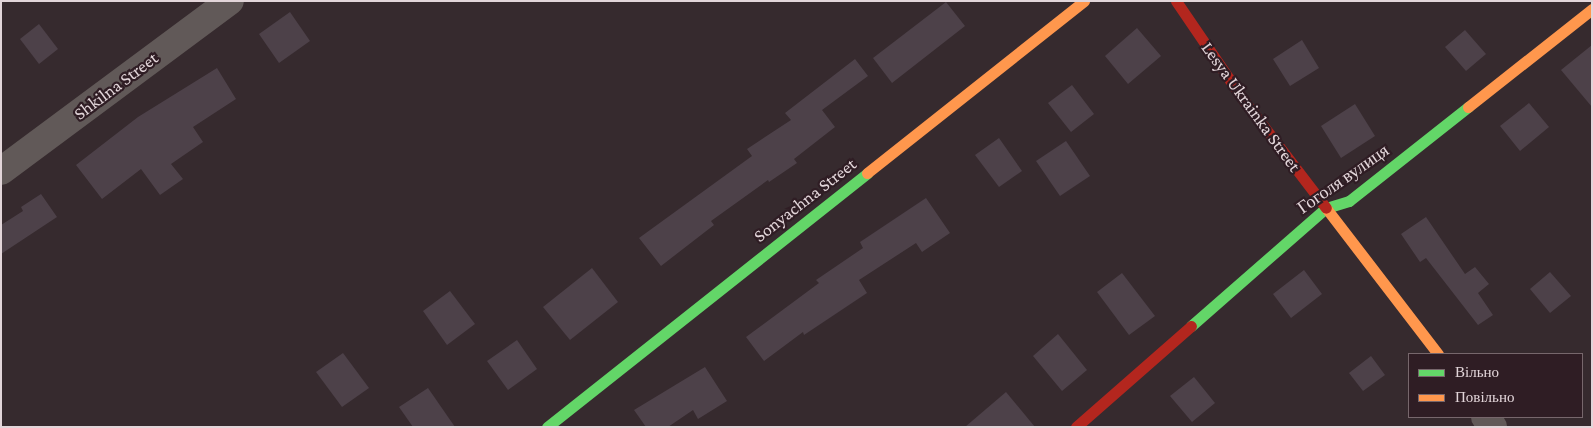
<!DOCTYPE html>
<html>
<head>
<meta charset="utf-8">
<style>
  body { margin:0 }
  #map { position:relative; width:1593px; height:428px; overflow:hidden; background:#362a2e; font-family:"Crimson Pro",serif }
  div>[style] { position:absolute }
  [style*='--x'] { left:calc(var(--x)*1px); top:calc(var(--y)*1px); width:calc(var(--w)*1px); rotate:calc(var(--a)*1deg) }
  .building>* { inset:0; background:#4d4149 }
  .street>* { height:28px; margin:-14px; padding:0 14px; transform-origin:14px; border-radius:14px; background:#615958 }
  .fast>* { height:11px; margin:-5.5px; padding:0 5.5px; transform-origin:5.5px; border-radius:5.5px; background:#63d668 }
  .slow>* { height:11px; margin:-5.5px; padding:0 5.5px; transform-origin:5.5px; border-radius:5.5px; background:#ff974d }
  .jam>* { height:11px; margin:-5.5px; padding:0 5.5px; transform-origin:5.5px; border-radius:5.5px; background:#b3261e }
  span { translate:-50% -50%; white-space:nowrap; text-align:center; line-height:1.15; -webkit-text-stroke:4.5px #2f1d24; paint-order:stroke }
  .street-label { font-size:18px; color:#e2d5d9 }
  .frame { position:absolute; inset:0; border:2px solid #e2d5d9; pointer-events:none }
  .legend { position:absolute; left:1408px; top:353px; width:175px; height:65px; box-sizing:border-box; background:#2f1d24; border:1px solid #77676c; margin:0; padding:6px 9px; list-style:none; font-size:15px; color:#e2d5d9 }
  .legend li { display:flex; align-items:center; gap:10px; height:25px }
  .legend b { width:25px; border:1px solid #77676c }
</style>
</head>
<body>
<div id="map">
  <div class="building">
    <div style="clip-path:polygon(946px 2px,965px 26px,892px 83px,873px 58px)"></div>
    <div style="clip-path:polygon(290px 12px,310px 41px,279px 63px,259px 34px)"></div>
    <div style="clip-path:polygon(39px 24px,58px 49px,39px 64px,20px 39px)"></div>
    <div style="clip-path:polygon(1137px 28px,1161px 56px,1128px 84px,1105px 56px)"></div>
    <div style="clip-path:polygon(1465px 30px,1486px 54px,1466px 71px,1445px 47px)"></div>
    <div style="clip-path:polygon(1302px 40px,1319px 68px,1290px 86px,1273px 59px)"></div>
    <div style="clip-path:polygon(1592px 45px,1592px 107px,1561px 70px)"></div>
    <div style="clip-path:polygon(855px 59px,868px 76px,822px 110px,835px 127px,794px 159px,797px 163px,769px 182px,768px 180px,711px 221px,714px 225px,661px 266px,639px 238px,752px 156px,747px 149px,791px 120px,785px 113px)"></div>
    <div style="clip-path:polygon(217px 68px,236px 99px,193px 127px,203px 142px,171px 164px,183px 179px,160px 195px,141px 169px,102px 199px,76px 165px,138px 117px)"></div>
    <div style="clip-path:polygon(1072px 85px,1094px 114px,1071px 132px,1048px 103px)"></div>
    <div style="clip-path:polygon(1529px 103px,1549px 127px,1520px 151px,1500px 126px)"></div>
    <div style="clip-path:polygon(1355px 104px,1375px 136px,1341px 158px,1321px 126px)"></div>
    <div style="clip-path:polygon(999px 138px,1022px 171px,999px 187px,975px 155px)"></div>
    <div style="clip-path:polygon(1066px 141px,1090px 176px,1060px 196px,1036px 161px)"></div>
    <div style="clip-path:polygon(41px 194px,57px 217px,1px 254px,1px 225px,23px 211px,21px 207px)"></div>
    <div style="clip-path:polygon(926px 198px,950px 233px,922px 252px,916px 243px,859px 280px,867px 293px,804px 335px,803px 332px,764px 361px,746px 337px,819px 283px,816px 280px,863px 248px,860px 242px)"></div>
    <div style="clip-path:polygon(1426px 217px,1465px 274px,1475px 267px,1489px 284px,1478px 293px,1493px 315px,1478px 325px,1426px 258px,1420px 262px,1401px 234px)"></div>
    <div style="clip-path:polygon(592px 268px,618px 302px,570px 340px,543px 307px)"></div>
    <div style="clip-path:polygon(1304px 270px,1322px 294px,1291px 318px,1273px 294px)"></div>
    <div style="clip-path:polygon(1550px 272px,1571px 296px,1550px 313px,1530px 289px)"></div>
    <div style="clip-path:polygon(1122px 273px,1155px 316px,1129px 335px,1097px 292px)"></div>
    <div style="clip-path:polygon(450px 291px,475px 324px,447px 345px,423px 311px)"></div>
    <div style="clip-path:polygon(1058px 334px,1087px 370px,1062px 391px,1033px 356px)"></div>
    <div style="clip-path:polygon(517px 340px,537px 369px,508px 390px,487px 361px)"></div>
    <div style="clip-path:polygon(343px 353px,369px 388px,342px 407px,316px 372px)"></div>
    <div style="clip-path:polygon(1371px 356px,1385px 375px,1363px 391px,1349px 373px)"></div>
    <div style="clip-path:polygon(705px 367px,727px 401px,698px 419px,693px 410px,668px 427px,646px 427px,634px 410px)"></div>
    <div style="clip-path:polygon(1194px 377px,1215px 403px,1192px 422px,1170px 396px)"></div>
    <div style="clip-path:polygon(428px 388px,455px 427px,413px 427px,399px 407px)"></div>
    <div style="clip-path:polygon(1006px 392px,1035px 427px,965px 427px)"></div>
  </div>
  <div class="street">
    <div style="--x:1;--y:171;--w:285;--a:-36.6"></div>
    <div style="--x:1485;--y:417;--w:13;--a:51"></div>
  </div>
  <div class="fast">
    <div style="--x:1191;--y:326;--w:179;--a:-41.2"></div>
    <div style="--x:1326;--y:208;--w:24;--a:-17"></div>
    <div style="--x:1349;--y:201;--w:152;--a:-38.3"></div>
    <div style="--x:547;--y:427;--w:409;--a:-38.4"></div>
  </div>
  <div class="slow">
    <div style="--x:1468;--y:107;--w:158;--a:-38.3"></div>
    <div style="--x:867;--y:173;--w:277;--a:-38.4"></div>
    <div style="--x:1326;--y:208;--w:184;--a:52.5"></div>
  </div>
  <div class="jam">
    <div style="--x:1176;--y:1;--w:122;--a:55.7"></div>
    <div style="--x:1245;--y:102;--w:133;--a:52.6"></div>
    <div style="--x:1076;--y:427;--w:153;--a:-41.3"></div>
  </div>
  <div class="street-label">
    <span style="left:116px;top:86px;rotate:-37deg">Shkilna Street</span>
    <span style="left:1251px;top:107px;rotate:54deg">Lesya Ukrainka Street</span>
    <span style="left:1343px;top:179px;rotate:-35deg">Гоголя вулиця</span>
    <span style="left:805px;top:200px;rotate:-38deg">Sonyachna Street</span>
  </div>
  <div class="frame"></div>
  <ul class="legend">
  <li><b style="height:6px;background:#63d668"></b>Вільно</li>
  <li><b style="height:6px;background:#ff974d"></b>Повільно</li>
  </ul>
</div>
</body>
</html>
